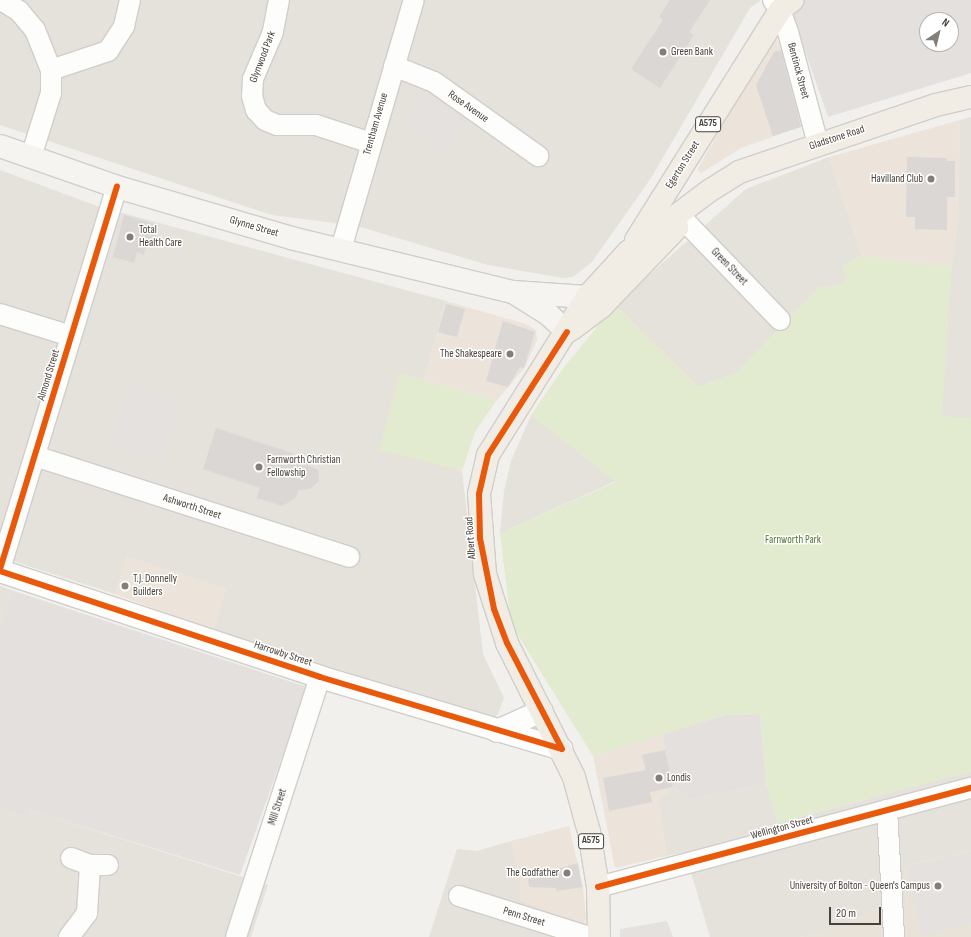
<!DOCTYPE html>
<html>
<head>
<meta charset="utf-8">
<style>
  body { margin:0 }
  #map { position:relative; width:971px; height:937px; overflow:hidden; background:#f2f0ed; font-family:"Sofia Sans Condensed",sans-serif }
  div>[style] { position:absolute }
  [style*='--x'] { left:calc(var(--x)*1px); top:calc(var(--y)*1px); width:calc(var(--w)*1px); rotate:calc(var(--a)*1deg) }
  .residential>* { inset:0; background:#e5e1db }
  .commercial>* { inset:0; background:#ece3da }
  .industrial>* { inset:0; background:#e4e0dd }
  .education>* { inset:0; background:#e8e2d9 }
  .green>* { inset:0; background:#e2eacf }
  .parking>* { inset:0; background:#e4e1de }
  .building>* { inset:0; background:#dad7d4 }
  .roads { filter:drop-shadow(1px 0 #d0cecb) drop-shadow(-1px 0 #d0cecb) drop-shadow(0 1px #d0cecb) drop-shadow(0 -1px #d0cecb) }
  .minor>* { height:20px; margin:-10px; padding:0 10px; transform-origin:10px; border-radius:10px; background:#fdfdfc }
  .tertiary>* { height:22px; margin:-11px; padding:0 11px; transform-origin:11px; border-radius:11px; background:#fdfdfc }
  .secondary>* { height:22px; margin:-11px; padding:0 11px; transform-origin:11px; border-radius:11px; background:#f6f4f0 }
  .primary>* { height:22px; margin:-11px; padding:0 11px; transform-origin:11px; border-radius:11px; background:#f1ede5 }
  .cycleway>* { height:6px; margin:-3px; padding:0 3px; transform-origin:3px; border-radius:3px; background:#e8590c }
  .dots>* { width:11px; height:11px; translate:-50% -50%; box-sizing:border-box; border:2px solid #fff; border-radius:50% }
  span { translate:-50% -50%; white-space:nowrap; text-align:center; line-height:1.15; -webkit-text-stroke:3px #fff; paint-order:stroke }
  .shield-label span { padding:1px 3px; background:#fff; border:1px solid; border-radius:3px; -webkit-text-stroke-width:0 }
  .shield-label { font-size:10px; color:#484139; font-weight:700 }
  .poi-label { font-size:11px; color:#484139 }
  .left { translate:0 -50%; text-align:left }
  .right { translate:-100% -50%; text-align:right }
  .street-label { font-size:11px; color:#484139 }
  .park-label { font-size:11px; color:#50762f }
  .north { position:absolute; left:919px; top:12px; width:40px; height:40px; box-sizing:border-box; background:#fff; border:1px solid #b6b3b0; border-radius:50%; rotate:35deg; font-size:11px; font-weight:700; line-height:16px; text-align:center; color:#484139 }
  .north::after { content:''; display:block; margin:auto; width:14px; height:18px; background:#847e78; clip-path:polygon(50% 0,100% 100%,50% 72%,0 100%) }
  .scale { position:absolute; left:829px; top:907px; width:52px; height:18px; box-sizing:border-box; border:2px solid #484139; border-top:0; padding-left:5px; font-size:12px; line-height:14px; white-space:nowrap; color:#484139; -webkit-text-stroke:3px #fff; paint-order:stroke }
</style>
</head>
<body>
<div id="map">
  <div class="residential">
    <div style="clip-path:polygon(0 0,761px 0,750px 8px,651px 178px,592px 262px,573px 277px,563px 278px,488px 265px,357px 226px,272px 215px,0 125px)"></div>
    <div style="clip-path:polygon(971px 117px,971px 418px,942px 417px,948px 295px,958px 216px,960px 120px)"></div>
    <div style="clip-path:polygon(829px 157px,862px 256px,842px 265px,848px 279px,837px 285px,819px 288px,736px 373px,698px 387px,615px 305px,746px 189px)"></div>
    <div style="clip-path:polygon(0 170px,97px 206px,446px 301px,424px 380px,400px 373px,380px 449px,462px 471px,483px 654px,504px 698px,498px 714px,493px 718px,214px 631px,127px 556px,115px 594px,0 557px)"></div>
    <div style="clip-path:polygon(531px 415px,616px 481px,500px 533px,504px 491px,511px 461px)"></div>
    <div style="clip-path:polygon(0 586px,14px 591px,2px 627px,0 626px)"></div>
    <div style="clip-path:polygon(971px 771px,971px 850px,904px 866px,907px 905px,881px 907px,834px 929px,800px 937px,710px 937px,685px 852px,667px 856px,658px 800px,673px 787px,689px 800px,766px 784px,778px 823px)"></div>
    <div style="clip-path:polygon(0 809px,27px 817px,30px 810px,268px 885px,251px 937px,0 937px)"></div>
    <div style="clip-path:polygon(511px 841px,520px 877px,520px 900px,584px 925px,584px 937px,429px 937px,457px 849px,477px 851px)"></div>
  </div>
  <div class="commercial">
    <div style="clip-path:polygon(775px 34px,809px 124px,741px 148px,701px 173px,697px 170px)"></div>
    <div style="clip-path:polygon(960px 120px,958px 216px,952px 267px,862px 256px,829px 157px)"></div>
    <div style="clip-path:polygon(446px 301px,526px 324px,536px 330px,537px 340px,524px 369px,496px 401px,424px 380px)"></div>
    <div style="clip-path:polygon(127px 556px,227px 588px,214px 631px,115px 594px)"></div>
    <div style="clip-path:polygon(662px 734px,673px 787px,658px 800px,667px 856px,615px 868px,593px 756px)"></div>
    <div style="clip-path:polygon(569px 826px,583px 887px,586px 918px,584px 925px,520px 900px,520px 877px,511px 841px)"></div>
  </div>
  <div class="industrial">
    <div style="clip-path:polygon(evenodd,805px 0,971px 0,971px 73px,828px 117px,791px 11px,805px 0,927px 20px,951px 20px,951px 44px,927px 44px,927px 20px)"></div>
    <div style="clip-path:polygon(14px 591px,307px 687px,240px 875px,30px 810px,27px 817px,0 809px,0 626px)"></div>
    <div style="clip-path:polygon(760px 714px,766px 784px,689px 800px,673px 787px,662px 734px,726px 715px)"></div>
  </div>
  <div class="education">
    <div style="clip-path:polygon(971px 850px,971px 937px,800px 937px,834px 929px,881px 907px,907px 905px,904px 866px)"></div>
  </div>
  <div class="green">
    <div style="clip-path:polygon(862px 256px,952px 267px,942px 416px,971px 418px,971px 771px,778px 823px,766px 784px,760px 714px,726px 715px,593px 756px,511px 624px,500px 533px,616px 482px,531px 415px,564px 367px,615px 305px,698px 387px,736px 373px,819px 288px,837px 285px,848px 279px,842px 265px)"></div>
    <div style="clip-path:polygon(400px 373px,496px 401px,475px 432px,462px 471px,379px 450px)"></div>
  </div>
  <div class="parking">
    <div style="clip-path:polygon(425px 94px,466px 123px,444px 154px,403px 125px)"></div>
    <div style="clip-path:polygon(128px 384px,181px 400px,162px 461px,109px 445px)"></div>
    <div style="clip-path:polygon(971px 852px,971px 924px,921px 936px,908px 867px)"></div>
    <div style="clip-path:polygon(667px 921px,673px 937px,620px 937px,620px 929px)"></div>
  </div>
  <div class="building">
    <div style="clip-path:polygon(670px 0,710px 0,689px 32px,694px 35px,660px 88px,631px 69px,663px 20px,659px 17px)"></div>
    <div style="clip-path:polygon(781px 50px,801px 127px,773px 136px,756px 85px,774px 52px)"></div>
    <div style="clip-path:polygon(907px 157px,947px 158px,947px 161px,955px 161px,955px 197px,947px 197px,947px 230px,915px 229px,915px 217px,906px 217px)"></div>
    <div style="clip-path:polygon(124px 215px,159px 225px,153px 246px,147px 244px,144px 255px,137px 252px,134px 263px,113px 257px)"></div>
    <div style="clip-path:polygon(446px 304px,465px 309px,457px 337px,438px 332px)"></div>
    <div style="clip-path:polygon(503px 321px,535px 332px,524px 368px,520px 367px,508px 387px,486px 381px)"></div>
    <div style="clip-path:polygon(216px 428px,292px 453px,291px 458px,318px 470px,319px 481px,310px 489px,298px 490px,296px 498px,282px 506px,257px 498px,260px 488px,203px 469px)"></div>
    <div style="clip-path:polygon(665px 750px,673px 787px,650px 792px,652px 802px,609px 811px,603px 778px,646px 770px,642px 755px)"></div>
    <div style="clip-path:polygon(578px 863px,582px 887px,557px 891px,556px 888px,529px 887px,528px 879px,555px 876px,553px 870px)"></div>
  </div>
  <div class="roads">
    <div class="minor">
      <div style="--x:1;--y:0;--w:21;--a:31"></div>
      <div style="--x:19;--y:11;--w:25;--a:50"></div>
      <div style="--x:35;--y:30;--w:43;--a:68.2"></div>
      <div style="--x:51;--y:70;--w:23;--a:90"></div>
      <div style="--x:51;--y:93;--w:67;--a:107.4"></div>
      <div style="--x:279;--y:0;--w:33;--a:101"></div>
      <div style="--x:273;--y:32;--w:51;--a:113.1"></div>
      <div style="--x:253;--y:79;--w:17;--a:93"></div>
      <div style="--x:252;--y:96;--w:15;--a:74"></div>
      <div style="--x:256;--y:110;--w:13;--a:48"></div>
      <div style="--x:265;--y:120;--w:13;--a:23"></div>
      <div style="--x:277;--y:125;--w:39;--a:0"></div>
      <div style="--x:316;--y:125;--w:58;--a:18.1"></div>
      <div style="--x:773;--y:0;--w:12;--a:55"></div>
      <div style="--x:780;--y:10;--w:23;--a:70"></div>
      <div style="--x:788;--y:32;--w:116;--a:75"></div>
      <div style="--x:394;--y:66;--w:43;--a:21.8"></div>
      <div style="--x:434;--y:82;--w:128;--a:35.4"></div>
      <div style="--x:51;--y:70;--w:60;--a:-18.4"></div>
      <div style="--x:108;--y:51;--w:30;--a:-57"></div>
      <div style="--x:124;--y:26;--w:27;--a:-77"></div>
      <div style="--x:678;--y:214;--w:147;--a:46.1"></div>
      <div style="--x:341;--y:249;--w:259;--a:-73.7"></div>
      <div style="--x:0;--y:314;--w:74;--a:17.2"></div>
      <div style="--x:35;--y:456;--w:330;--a:17.8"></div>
      <div style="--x:0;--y:569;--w:400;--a:-73"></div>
      <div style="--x:887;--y:810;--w:127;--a:86.8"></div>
      <div style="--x:71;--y:858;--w:20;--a:20"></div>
      <div style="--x:90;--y:865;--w:18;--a:0"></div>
      <div style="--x:598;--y:887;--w:386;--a:-14.9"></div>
      <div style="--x:459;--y:896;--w:137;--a:17.4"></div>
      <div style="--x:69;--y:937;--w:30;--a:-53"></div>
      <div style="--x:87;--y:913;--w:48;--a:-86.4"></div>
      <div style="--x:236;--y:937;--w:273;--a:-72.1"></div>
    </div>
    <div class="tertiary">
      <div style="--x:0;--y:571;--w:337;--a:18.3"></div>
      <div style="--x:320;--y:677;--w:252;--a:16.6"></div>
      <div style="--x:497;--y:731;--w:49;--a:-24"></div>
    </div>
    <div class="secondary">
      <div style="--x:0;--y:146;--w:124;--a:19.3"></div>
      <div style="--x:117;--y:187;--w:181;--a:16.3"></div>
      <div style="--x:291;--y:238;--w:228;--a:13.7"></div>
      <div style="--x:513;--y:292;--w:74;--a:3.9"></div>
      <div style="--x:516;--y:294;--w:38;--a:32"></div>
      <div style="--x:548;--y:314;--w:26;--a:43"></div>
    </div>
    <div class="primary">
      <div style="--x:636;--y:240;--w:271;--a:-57.9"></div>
      <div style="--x:780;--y:10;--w:16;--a:-38"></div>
      <div style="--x:572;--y:329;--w:36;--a:-37"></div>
      <div style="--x:601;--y:307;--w:110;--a:-46.1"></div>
      <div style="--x:599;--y:937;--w:50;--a:-91.1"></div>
      <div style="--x:598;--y:887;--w:56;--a:-99.3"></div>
      <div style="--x:589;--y:832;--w:57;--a:-105.3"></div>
      <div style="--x:574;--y:777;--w:150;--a:-116.6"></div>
      <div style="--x:507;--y:643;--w:72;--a:-107.7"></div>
      <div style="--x:485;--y:574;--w:80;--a:-94.3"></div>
      <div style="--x:479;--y:494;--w:40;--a:-77"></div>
      <div style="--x:488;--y:455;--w:186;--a:-57.9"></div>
      <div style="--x:587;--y:297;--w:61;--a:-47.7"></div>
      <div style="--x:628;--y:252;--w:101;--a:-37"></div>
      <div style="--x:709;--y:191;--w:36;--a:-32"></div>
      <div style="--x:739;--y:172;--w:208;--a:-18.8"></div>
      <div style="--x:936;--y:105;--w:36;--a:-13"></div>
    </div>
  </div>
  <div class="cycleway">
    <div style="--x:0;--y:569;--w:400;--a:-73"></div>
    <div style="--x:0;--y:571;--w:337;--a:18.3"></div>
    <div style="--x:320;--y:677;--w:252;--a:16.6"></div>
    <div style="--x:562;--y:749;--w:119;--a:-117.4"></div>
    <div style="--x:507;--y:643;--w:36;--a:-111"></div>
    <div style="--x:494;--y:609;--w:72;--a:-101.2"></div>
    <div style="--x:480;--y:538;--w:44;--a:-91.3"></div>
    <div style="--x:479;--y:494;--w:40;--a:-77"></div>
    <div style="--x:488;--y:455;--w:146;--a:-57.3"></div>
    <div style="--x:598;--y:887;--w:386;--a:-14.9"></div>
  </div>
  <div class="dots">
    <div style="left:663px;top:52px;background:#847e78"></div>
    <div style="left:931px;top:179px;background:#847e78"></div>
    <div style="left:130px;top:237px;background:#847e78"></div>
    <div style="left:510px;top:354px;background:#847e78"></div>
    <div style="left:259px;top:467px;background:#847e78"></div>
    <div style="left:125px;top:586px;background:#847e78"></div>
    <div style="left:659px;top:778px;background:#847e78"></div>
    <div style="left:567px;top:873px;background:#847e78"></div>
    <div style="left:938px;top:886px;background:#847e78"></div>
  </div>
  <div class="shield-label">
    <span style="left:708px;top:124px">A575</span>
    <span style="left:591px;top:841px">A575</span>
  </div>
  <div class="poi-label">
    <span class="left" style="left:671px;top:52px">Green Bank</span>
    <span class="right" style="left:923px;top:179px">Havilland Club</span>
    <span class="left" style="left:139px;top:237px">Total<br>Health Care</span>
    <span class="right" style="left:502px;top:354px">The Shakespeare</span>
    <span class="left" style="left:267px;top:467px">Farnworth Christian<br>Fellowship</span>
    <span class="left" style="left:133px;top:586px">T.J. Donnelly<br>Builders</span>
    <span class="left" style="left:667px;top:778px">Londis</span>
    <span class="right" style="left:559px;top:873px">The Godfather</span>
    <span class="right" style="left:930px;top:886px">University of Bolton - Queen's Campus</span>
  </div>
  <div class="street-label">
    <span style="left:263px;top:57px;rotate:-69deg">Glynwood Park</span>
    <span style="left:798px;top:71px;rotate:75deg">Bentinck Street</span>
    <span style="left:468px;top:107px;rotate:35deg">Rose Avenue</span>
    <span style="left:376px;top:124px;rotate:-74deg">Trentham Avenue</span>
    <span style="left:837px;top:138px;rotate:-18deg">Gladstone Road</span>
    <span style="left:683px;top:165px;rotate:-58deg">Egerton Street</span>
    <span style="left:254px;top:227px;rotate:16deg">Glynne Street</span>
    <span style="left:729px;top:267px;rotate:46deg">Green Street</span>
    <span style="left:49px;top:375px;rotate:-73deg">Almond Street</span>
    <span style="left:192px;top:507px;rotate:18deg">Ashworth Street</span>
    <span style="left:471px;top:538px;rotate:-94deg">Albert Road</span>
    <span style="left:283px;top:654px;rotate:18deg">Harrowby Street</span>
    <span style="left:278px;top:807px;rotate:-72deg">Mill Street</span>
    <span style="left:782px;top:828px;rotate:-15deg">Wellington Street</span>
    <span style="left:524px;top:917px;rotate:17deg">Penn Street</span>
  </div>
  <div class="park-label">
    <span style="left:793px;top:540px">Farnworth Park</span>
  </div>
  <div class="north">N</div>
  <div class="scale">20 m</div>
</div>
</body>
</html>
